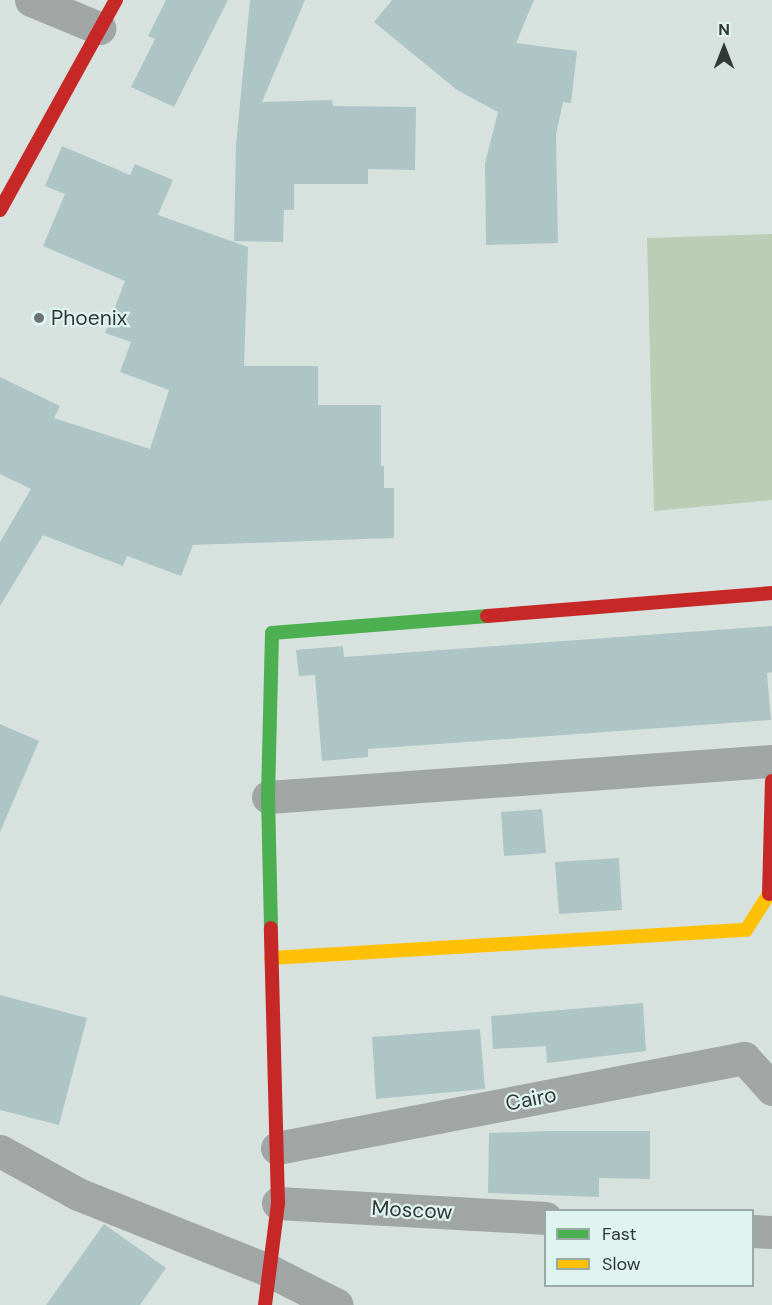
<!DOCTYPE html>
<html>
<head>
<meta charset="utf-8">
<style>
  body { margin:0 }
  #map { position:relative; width:772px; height:1305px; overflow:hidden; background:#d7e2df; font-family:"DM Sans",sans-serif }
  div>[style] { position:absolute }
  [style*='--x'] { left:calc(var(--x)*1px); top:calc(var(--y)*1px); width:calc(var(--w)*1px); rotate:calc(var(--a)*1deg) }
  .green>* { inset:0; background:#bacdb5 }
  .building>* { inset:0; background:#aec5c6 }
  .street>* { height:33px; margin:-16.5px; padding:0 16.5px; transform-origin:16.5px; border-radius:16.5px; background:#a1a6a4 }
  .fast>* { height:14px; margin:-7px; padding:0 7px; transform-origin:7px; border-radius:7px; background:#4caf50 }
  .slow>* { height:14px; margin:-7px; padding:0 7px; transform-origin:7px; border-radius:7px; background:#ffc107 }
  .jam>* { height:14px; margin:-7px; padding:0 7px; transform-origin:7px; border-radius:7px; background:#c62828 }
  .dots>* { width:16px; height:16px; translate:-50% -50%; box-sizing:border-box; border:3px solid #dff4ef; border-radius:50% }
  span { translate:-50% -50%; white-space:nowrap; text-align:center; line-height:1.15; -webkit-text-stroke:4.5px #dff4ef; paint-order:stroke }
  .poi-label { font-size:21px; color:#313937 }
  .left { translate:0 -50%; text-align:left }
  .street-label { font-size:21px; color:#313937 }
  .legend { position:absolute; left:544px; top:1209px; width:210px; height:78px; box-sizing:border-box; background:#dff4ef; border:2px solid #99a9a5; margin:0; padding:8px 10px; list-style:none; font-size:18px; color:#313937 }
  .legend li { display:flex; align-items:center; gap:12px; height:30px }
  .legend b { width:30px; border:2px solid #99a9a5 }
  .north { position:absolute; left:694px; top:18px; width:60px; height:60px; -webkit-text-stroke:4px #dff4ef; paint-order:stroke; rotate:0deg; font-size:16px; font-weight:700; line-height:24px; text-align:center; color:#313937 }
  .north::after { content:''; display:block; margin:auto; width:21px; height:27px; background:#313937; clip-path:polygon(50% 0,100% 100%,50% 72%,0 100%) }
</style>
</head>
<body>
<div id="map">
  <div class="green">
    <div style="clip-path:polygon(772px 234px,772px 500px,654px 511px,647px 238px)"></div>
  </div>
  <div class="building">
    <div style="clip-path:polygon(166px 0,228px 0,174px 107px,131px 87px,155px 39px,148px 36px)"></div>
    <div style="clip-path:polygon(250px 0,305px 0,262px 102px,332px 100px,333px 106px,416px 107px,415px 170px,368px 169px,368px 184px,294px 184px,294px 210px,284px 210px,283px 242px,234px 241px,236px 145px)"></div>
    <div style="clip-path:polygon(392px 0,534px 0,516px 43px,577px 51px,571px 103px,563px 102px,556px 135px,558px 243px,486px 245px,485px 163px,498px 112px,457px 90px,374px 22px)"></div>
    <div style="clip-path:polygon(62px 146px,130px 175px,135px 164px,173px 180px,158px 215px,248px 247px,244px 366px,318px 366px,318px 405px,381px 405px,381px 466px,384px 466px,384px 488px,394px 488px,394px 538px,193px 545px,181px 576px,127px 556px,123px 566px,43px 535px,0 606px,0 542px,31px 489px,0 474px,0 377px,60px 406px,54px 418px,150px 449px,169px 390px,120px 372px,131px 342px,105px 333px,125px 281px,43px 246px,65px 194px,45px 186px)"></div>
    <div style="clip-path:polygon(772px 626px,772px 672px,767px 673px,771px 720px,368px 749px,368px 757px,322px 761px,315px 675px,299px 676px,296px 650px,343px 646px,344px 657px)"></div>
    <div style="clip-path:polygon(0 724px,39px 741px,0 832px)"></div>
    <div style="clip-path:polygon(542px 809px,546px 853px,504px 856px,501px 812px)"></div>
    <div style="clip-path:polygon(619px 858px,622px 910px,559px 914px,555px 862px)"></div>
    <div style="clip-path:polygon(0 995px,87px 1018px,59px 1125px,0 1110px)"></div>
    <div style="clip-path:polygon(643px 1003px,646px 1051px,547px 1063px,546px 1046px,493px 1049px,491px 1016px)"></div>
    <div style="clip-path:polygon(480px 1029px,485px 1089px,376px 1099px,372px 1037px)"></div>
    <div style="clip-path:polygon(550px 1131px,650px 1131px,650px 1179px,599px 1178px,599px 1197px,488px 1193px,489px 1133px)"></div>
    <div style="clip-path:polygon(104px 1224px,166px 1268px,140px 1305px,46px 1305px)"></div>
  </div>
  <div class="street">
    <div style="--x:31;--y:0;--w:74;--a:22.4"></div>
    <div style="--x:268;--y:797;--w:505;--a:-4.09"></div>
    <div style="--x:277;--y:1148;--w:476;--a:-10.9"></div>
    <div style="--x:744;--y:1058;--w:42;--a:47.9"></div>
    <div style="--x:0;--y:1151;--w:89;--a:28.9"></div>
    <div style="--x:78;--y:1194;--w:205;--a:21.8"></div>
    <div style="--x:268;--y:1270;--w:77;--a:26.9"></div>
    <div style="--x:278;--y:1203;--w:268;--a:3.2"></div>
    <div style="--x:752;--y:1231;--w:20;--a:3"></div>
  </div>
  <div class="fast">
    <div style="--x:271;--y:928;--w:131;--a:-91.3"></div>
    <div style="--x:268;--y:797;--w:164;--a:-88.6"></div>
    <div style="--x:272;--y:633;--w:216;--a:-4.5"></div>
  </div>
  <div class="slow">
    <div style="--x:271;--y:958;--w:476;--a:-3.4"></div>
    <div style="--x:746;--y:930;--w:43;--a:-57.4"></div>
  </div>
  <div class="jam">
    <div style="--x:0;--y:210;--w:240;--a:-61.1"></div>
    <div style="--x:487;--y:616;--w:286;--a:-4.6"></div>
    <div style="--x:769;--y:894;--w:113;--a:-88.5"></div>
    <div style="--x:265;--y:1305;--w:103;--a:-82.7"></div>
    <div style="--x:278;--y:1203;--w:275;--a:-91.5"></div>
  </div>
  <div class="dots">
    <div style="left:39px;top:318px;background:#6b7472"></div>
  </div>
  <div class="poi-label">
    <span class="left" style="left:51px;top:318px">Phoenix</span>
  </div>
  <div class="street-label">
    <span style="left:531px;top:1099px;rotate:-11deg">Cairo</span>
    <span style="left:412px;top:1210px;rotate:3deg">Moscow</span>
  </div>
  <ul class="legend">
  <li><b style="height:8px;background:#4caf50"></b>Fast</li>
  <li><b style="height:8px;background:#ffc107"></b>Slow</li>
  </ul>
  <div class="north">N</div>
</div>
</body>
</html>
